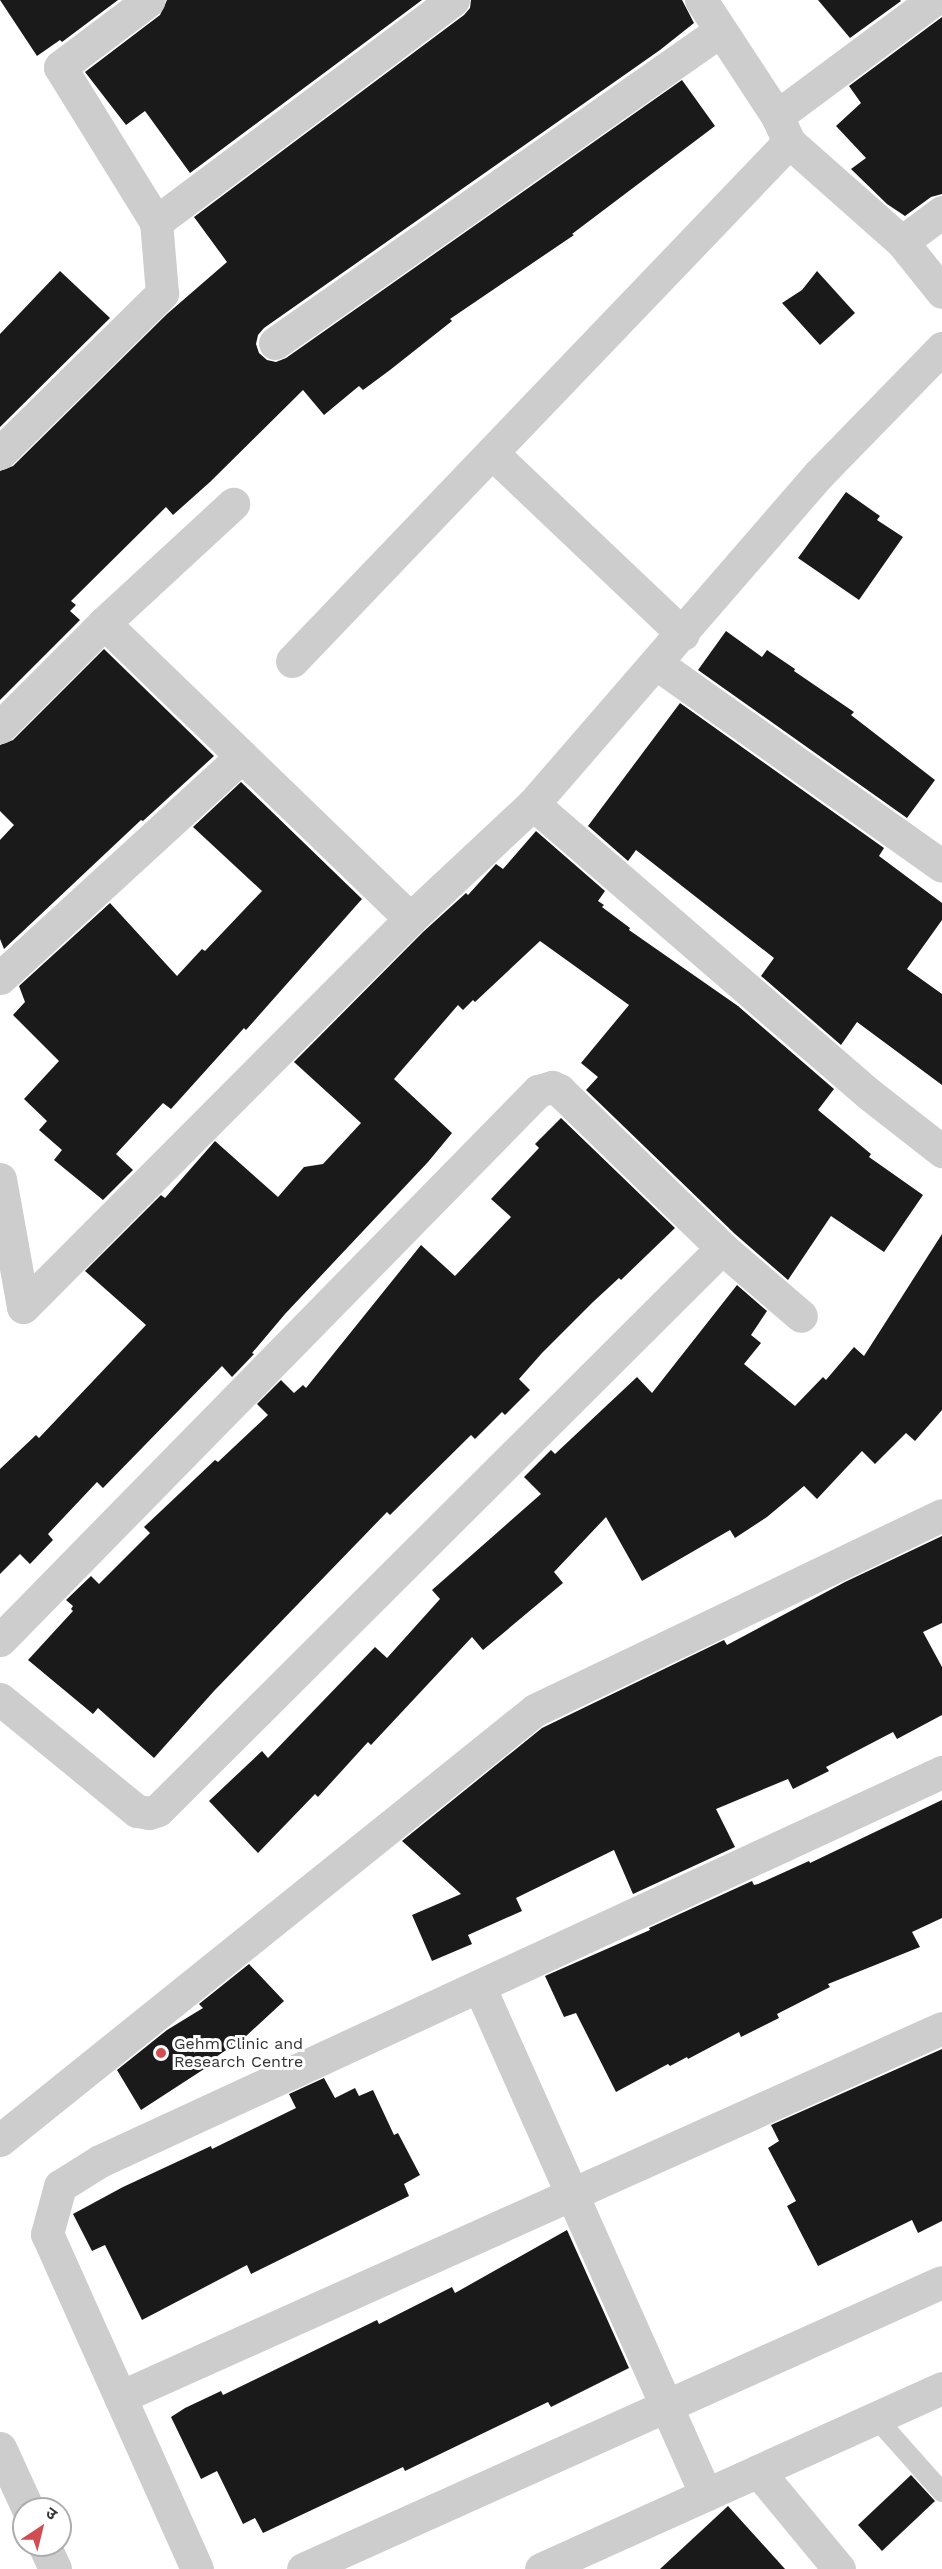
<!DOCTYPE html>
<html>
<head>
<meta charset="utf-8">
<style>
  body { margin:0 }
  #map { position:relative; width:942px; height:2569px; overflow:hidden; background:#fff; font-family:"Work Sans","Noto Sans Devanagari",sans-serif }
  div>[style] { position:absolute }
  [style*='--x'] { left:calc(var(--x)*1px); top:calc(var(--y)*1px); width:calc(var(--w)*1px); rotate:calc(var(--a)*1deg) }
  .building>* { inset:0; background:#1a1a1a }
  .service>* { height:20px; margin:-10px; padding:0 10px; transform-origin:10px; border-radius:10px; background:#cdcdcd }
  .minor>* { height:33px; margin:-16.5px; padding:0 16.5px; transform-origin:16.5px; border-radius:16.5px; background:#cdcdcd }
  .dots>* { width:16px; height:16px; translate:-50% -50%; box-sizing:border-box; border:3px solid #fff; border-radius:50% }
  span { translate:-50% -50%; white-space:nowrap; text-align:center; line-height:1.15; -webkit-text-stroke:6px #fff; paint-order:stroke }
  .poi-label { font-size:16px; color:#333 }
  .left { translate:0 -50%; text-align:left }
  .north { position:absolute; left:12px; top:2497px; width:60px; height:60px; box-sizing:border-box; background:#fff; border:2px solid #adadad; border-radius:50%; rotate:35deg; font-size:16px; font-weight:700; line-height:24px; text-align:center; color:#333 }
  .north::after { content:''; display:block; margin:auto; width:21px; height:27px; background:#d14d51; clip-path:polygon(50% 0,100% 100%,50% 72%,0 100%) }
</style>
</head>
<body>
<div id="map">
  <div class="building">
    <div style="clip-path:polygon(0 0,118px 0,62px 42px,60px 40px,37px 56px)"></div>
    <div style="clip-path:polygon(167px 0,422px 0,190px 173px,145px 111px,126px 125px,85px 72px,160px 15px)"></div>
    <div style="clip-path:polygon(471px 0,682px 0,694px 23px,660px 50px,264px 328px,258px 335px,256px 344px,259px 353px,267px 360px,276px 362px,286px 358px,682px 80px,715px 126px,572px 234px,574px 235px,450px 319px,452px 321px,390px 370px,363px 390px,359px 386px,324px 415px,303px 390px,210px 482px,173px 515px,166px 507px,71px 601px,76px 605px,70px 611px,80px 620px,0 700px,0 471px,13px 466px,167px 314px,227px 262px,194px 217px,464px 15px,470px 8px)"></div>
    <div style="clip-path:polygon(818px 0,900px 0,901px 1px,850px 38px)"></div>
    <div style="clip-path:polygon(942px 17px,942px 194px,931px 197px,905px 216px,887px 204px,851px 169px,866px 158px,836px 126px,861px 103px,849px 86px)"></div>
    <div style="clip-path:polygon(60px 271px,110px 318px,0 427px,0 334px)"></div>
    <div style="clip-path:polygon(817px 271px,855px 313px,820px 345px,782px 303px,802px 290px)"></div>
    <div style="clip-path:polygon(846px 492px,880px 516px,877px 520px,903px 537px,859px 600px,798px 558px)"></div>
    <div style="clip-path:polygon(726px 631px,762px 657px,767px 650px,795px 669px,794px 671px,854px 712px,851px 715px,935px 780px,907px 818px,698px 670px)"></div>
    <div style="clip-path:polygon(104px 649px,214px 756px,143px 821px,141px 820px,4px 949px,0 939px,0 840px,14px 825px,0 811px,0 745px,13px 740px)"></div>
    <div style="clip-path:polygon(680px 703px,884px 848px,879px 856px,942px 903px,942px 920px,907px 969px,942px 994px,942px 1085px,857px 1022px,841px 1045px,761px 976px,774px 958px,636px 850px,628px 861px,588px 826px)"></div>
    <div style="clip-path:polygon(241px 782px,362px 899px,246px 1030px,244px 1028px,171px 1109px,163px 1103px,116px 1154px,133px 1170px,103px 1200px,54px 1160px,62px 1150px,39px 1130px,47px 1121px,24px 1099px,59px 1061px,13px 1015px,25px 1002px,19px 986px,110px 903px,177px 976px,202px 949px,205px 951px,262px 891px,193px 827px)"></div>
    <div style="clip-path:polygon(536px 831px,605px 891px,598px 901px,604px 905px,602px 907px,630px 928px,629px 930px,738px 1006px,834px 1089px,818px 1110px,871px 1154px,869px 1157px,923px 1195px,884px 1252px,831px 1216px,788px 1280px,735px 1234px,586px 1090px,598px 1077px,581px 1063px,629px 1005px,540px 941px,475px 1002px,473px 1000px,463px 1010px,458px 1005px,394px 1079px,452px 1133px,428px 1162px,285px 1314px,252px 1353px,254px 1354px,232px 1377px,222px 1366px,103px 1488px,97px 1482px,48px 1534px,53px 1540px,30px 1564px,20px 1554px,0 1574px,0 1469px,36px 1435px,39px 1438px,146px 1325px,85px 1271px,161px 1195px,165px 1198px,215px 1141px,278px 1197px,304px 1167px,323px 1164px,361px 1123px,294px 1062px,423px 932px,466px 893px,468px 895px,496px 864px,503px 869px)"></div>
    <div style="clip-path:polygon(561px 1118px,675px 1228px,621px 1280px,619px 1278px,593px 1302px,542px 1353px,519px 1379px,530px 1390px,505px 1415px,502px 1412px,475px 1439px,471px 1435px,390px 1515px,387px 1512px,214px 1691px,154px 1758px,98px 1708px,93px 1714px,28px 1660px,73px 1611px,71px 1609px,73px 1606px,66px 1600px,91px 1576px,99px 1584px,150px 1533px,144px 1527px,215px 1460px,218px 1462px,268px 1415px,257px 1404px,281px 1380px,294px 1393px,303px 1385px,306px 1388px,421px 1245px,455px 1276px,511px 1217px,491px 1199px,539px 1148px,535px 1144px)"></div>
    <div style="clip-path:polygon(942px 1234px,942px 1410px,915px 1441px,906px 1433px,875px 1464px,862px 1451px,817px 1499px,804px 1486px,767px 1517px,735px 1538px,730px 1530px,642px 1581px,606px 1517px,554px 1572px,563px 1583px,483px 1650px,472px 1637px,371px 1745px,368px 1742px,318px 1797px,315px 1794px,258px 1853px,209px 1801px,262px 1751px,268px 1758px,375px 1647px,387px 1658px,440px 1599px,432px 1590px,541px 1494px,524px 1477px,551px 1450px,555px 1454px,637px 1377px,652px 1393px,737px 1285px,767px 1311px,751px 1335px,761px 1343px,744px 1364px,795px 1406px,823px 1377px,826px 1380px,854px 1347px,864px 1356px)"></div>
    <div style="clip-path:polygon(942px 1536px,942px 1623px,923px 1632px,942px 1667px,942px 1715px,897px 1739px,893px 1732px,826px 1767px,829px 1771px,793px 1789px,788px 1779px,716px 1809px,735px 1847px,633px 1894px,614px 1850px,516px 1898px,522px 1911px,468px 1935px,472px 1944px,432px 1961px,412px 1915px,461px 1894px,402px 1841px,542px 1728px,724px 1640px,727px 1645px,845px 1582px)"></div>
    <div style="clip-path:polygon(942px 1800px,942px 1918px,912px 1932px,920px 1947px,828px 1984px,830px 1987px,777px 2014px,779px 2018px,741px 2037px,739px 2032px,688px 2059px,687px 2057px,670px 2066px,668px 2064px,616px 2092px,576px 2013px,564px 2017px,545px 1976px,650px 1930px,649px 1928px,752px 1881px,754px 1885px,758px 1884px,809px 1861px,810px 1863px)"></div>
    <div style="clip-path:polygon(249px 1964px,284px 2001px,245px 2037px,216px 2057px,218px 2060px,141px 2110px,117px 2070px,167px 2030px,203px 2008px,199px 2004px)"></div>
    <div style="clip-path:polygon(942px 2049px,942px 2221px,918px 2233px,912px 2220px,818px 2266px,787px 2206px,796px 2201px,768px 2148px,779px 2141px,771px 2125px)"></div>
    <div style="clip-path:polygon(324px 2078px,335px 2098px,355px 2088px,359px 2096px,373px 2090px,394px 2135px,398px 2133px,420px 2175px,404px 2184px,409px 2196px,251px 2274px,247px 2265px,142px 2320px,105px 2245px,92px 2251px,73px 2214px,123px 2187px,211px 2146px,212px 2149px,296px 2108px,289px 2094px)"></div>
    <div style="clip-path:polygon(567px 2230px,629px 2368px,551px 2407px,548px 2402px,405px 2471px,403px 2467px,263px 2533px,255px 2518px,243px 2524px,217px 2471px,201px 2479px,171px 2417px,185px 2408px,221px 2391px,223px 2395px,377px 2320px,379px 2324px,452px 2287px,455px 2293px)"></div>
    <div style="clip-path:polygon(911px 2475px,935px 2501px,882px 2551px,858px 2525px)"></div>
    <div style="clip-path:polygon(728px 2506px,785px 2569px,660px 2569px)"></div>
  </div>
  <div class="service">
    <div style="--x:876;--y:2418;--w:99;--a:48.3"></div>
  </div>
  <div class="minor">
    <div style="--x:701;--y:0;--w:139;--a:56.8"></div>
    <div style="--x:777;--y:116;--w:29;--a:65"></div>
    <div style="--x:789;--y:142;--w:151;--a:41.5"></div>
    <div style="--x:902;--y:242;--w:64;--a:51.3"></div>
    <div style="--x:777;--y:116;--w:194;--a:-36.6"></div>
    <div style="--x:156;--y:222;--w:371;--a:-36.8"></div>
    <div style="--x:902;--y:242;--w:50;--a:-36.9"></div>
    <div style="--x:275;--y:343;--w:543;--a:-35.04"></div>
    <div style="--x:0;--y:453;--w:228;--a:-44.6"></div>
    <div style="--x:162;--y:293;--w:71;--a:-94.8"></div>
    <div style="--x:156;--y:222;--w:182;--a:-121.8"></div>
    <div style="--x:60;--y:67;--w:111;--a:-37"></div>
    <div style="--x:492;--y:453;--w:263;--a:43.5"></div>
    <div style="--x:104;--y:623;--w:426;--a:44"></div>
    <div style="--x:292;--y:661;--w:719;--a:-46.24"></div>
    <div style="--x:657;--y:664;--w:349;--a:35.3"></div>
    <div style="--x:0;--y:727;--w:147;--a:-45"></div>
    <div style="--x:104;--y:623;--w:176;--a:-42.7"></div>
    <div style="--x:533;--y:804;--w:444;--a:40.8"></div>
    <div style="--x:869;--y:1094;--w:93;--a:38"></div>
    <div style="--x:0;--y:978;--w:327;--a:-42.5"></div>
    <div style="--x:0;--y:1179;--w:130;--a:79.8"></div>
    <div style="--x:23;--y:1307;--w:548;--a:-45.07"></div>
    <div style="--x:410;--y:919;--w:168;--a:-43.1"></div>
    <div style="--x:533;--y:804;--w:437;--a:-49.1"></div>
    <div style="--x:819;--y:474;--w:176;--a:-45.7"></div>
    <div style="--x:0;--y:1640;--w:769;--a:-45.58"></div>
    <div style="--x:538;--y:1091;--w:15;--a:-16"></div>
    <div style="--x:552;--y:1087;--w:8;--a:23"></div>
    <div style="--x:559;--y:1090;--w:227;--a:44.1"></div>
    <div style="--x:722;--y:1248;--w:104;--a:40.7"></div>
    <div style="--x:0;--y:1699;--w:177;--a:39.3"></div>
    <div style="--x:137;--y:1811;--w:12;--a:9"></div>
    <div style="--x:149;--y:1813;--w:9;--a:-18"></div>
    <div style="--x:158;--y:1810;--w:796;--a:-44.9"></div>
    <div style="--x:479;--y:1986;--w:557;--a:65.96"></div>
    <div style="--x:0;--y:2140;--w:686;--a:-38.79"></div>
    <div style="--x:535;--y:1710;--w:451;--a:-25.6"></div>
    <div style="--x:120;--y:2397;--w:901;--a:-24.18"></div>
    <div style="--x:0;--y:2448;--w:67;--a:65.3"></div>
    <div style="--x:758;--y:2471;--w:127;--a:50.4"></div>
    <div style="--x:44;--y:2545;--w:26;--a:65"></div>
    <div style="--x:197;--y:2569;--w:367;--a:-114.1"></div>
    <div style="--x:47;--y:2234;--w:50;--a:-74.8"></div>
    <div style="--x:60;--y:2186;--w:47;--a:-32"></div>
    <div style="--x:100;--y:2161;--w:928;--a:-24.8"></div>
    <div style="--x:303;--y:2569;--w:700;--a:-24.19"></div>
    <div style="--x:541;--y:2569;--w:440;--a:-24.3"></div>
  </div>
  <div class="dots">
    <div style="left:161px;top:2053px;background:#d14d51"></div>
  </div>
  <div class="poi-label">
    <span class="left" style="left:174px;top:2053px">Gehm Clinic and<br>Research Centre</span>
  </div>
  <div class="north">उ</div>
</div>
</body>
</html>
